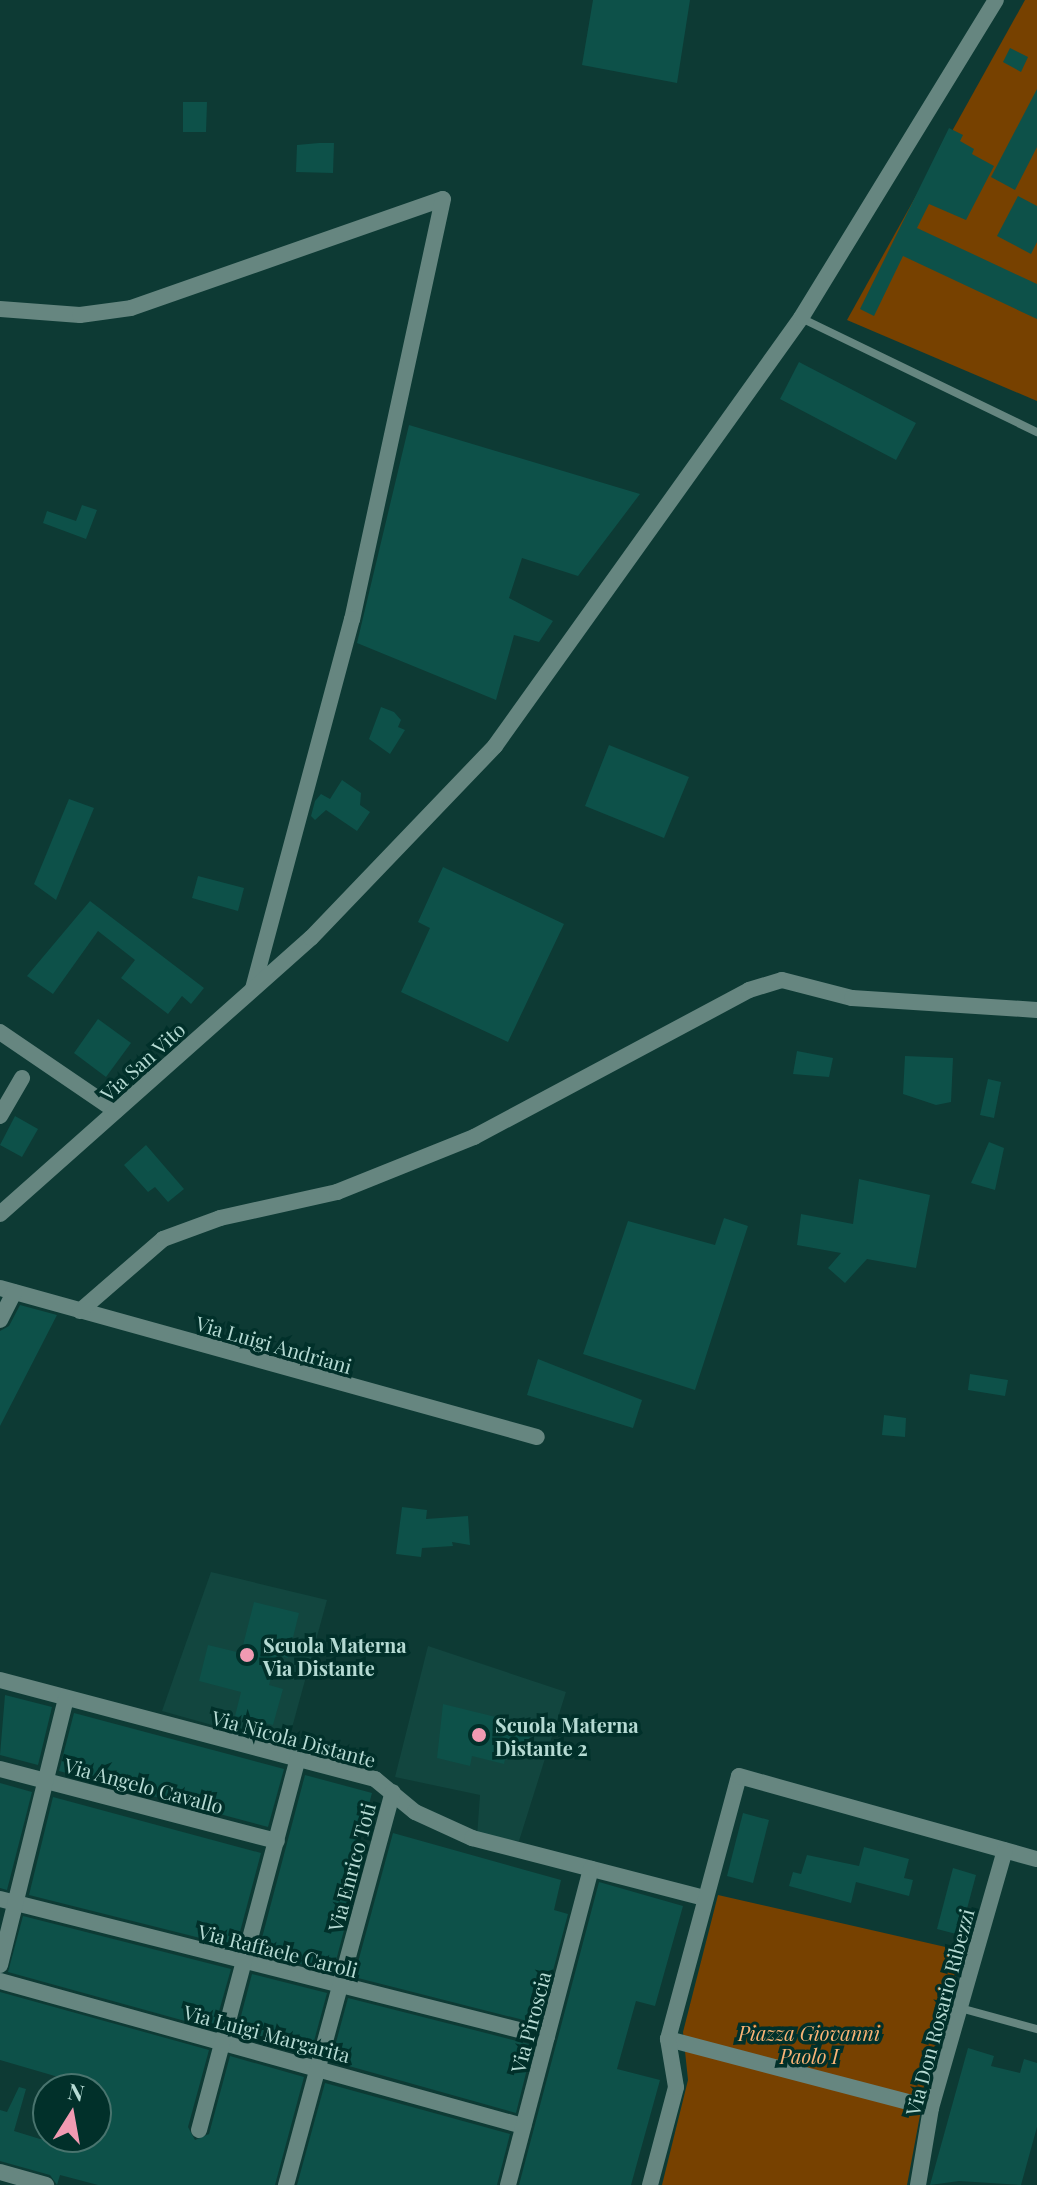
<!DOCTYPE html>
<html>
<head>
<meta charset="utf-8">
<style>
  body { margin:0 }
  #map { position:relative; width:1037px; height:2185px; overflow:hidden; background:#0d3a34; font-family:"Playfair Display",serif }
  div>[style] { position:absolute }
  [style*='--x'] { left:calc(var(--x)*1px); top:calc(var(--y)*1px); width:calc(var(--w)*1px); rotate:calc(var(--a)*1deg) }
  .built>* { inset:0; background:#12463f }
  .green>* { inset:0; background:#774100 }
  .building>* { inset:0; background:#0d5149 }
  .service>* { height:8px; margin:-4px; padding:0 4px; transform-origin:4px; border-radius:4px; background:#668680 }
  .minor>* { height:16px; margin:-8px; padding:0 8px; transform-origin:8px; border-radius:8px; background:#668680 }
  .tertiary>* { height:16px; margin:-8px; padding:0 8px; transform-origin:8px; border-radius:8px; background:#668680 }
  .dots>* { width:22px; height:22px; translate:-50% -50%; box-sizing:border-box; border:4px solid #01302a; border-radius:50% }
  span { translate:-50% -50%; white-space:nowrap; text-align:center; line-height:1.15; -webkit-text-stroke:7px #01302a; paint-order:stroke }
  .street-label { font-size:20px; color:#b5dad3 }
  .poi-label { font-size:20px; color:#b5dad3; font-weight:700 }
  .left { translate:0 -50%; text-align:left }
  .park-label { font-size:20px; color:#f9b376; font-style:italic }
  .north { position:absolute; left:32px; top:2073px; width:80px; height:80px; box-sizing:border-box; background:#01302a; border:2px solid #49746e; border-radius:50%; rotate:11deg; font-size:22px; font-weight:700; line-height:32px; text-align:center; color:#b5dad3 }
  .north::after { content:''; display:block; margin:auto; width:28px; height:36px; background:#f19ab2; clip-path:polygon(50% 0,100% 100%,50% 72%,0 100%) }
</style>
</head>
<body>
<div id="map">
  <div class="built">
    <div style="clip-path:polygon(211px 1572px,327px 1600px,287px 1746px,162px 1711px)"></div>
    <div style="clip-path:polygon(428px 1646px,566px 1692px,519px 1841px,477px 1837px,480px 1795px,395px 1777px)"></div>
  </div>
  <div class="green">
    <div style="clip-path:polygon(1025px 0,1037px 0,1037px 401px,847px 320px)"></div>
    <div style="clip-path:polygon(718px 1895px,963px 1951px,924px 2094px,907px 2185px,662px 2185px,688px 2080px,683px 2032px)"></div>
  </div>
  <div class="building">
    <div style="clip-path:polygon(593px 0,690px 0,677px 83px,582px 65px)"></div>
    <div style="clip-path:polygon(1010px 48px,1028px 57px,1021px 72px,1003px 62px)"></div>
    <div style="clip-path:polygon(1037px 89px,1037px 147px,1015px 190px,991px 177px)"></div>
    <div style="clip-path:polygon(183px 102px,207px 102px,206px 132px,183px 132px)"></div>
    <div style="clip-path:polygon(949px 128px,963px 135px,960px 141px,974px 149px,972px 154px,994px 166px,966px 220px,929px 204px,917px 228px,1037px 284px,1037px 319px,903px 256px,874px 316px,860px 309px)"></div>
    <div style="clip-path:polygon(319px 143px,334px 143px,333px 173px,296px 172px,297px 145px)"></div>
    <div style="clip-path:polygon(1018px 196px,1037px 206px,1037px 242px,1031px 254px,997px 236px)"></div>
    <div style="clip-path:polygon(799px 362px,916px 423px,896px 460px,780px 399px)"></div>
    <div style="clip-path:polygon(409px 425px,640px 494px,578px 576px,522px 558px,509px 598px,553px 621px,539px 642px,514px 635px,496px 700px,357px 643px)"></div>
    <div style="clip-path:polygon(82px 505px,97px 510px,86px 539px,43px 523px,47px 511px,76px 521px)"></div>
    <div style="clip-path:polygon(381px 707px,394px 712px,401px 720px,398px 727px,405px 730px,390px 754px,369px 739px)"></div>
    <div style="clip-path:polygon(609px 745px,689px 777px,664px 838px,585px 806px)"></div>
    <div style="clip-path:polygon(342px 780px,361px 793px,360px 805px,370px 812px,357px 831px,326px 810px,315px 820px,311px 816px,315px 801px,321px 794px,330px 799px)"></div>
    <div style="clip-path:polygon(69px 799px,94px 808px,56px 900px,34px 884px)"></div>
    <div style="clip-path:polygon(443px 867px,564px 924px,508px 1042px,401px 992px,430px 928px,418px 922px)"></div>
    <div style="clip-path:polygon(198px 876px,244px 888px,238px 911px,192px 898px)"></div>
    <div style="clip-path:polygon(90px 901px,204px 988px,191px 1004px,182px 996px,168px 1014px,121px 978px,135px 960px,98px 931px,53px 994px,27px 976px)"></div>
    <div style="clip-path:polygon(98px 1019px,131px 1043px,106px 1077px,74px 1053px)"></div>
    <div style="clip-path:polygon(797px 1051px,833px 1058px,829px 1077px,793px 1074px)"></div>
    <div style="clip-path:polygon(905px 1056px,953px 1058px,951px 1102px,936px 1105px,903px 1094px)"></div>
    <div style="clip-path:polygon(988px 1079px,1001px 1082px,994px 1118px,980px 1115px)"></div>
    <div style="clip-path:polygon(15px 1116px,38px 1129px,22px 1157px,0 1145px)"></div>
    <div style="clip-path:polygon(989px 1142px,1004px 1148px,995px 1190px,971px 1183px)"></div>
    <div style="clip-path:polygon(146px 1145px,184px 1189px,168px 1202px,155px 1187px,148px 1192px,124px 1165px)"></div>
    <div style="clip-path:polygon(859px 1179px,930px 1195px,916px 1268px,867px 1259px,845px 1283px,828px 1268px,841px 1253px,797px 1245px,801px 1214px,853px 1224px)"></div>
    <div style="clip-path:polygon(724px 1218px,748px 1226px,695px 1390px,583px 1354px,628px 1221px,715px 1245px)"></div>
    <div style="clip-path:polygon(20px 1305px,57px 1315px,0 1426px,0 1331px,9px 1326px)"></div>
    <div style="clip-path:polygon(538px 1359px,642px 1400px,633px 1428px,527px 1395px)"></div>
    <div style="clip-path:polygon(970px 1374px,1008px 1380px,1005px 1396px,968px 1390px)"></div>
    <div style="clip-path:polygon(884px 1415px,906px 1418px,905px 1437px,882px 1435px)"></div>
    <div style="clip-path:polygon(402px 1507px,427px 1510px,426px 1519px,468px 1516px,470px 1545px,452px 1542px,453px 1546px,422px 1548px,421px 1557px,396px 1554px)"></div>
    <div style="clip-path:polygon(254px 1602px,299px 1613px,288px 1658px,277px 1655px,269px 1685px,283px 1689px,273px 1725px,235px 1716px,241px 1692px,199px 1681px,208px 1645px,241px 1653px)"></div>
    <div style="clip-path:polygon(5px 1695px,52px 1707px,38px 1765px,0 1755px)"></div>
    <div style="clip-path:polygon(443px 1704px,532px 1726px,528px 1746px,509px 1742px,504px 1764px,472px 1756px,470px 1766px,437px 1758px)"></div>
    <div style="clip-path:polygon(74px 1713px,284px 1769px,268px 1827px,59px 1771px)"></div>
    <div style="clip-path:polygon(305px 1775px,372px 1793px,345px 1895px,353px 1896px,333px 1972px,258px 1953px)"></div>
    <div style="clip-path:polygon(0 1783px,32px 1792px,7px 1890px,0 1888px)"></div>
    <div style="clip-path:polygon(53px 1797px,261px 1853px,236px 1947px,29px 1895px)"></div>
    <div style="clip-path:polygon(743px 1813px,769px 1820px,753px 1883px,727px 1876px)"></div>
    <div style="clip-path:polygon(393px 1833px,561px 1880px,554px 1910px,568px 1914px,539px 2024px,354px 1977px)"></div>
    <div style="clip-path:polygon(864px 1847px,909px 1859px,904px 1878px,913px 1880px,909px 1896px,856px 1882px,851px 1903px,789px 1886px,793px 1872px,801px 1874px,807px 1855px,859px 1866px)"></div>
    <div style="clip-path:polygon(953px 1868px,976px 1875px,960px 1935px,937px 1929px)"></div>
    <div style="clip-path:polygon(599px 1882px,683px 1906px,655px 2006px,636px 2001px,617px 2069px,660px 2080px,631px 2185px,519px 2185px)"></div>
    <div style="clip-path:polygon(23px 1916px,231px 1969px,214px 2029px,8px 1972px)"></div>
    <div style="clip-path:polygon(252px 1974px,327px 1993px,310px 2056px,236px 2035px)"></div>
    <div style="clip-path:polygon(0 1992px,209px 2050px,188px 2127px,195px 2140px,209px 2134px,230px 2056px,304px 2077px,275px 2185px,98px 2185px,60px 2175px,57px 2185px,50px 2175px,0 2161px,0 2110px,7px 2112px,19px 2087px,26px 2089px,14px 2131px,40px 2139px,96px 2137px,96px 2088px,0 2060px)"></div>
    <div style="clip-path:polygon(348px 1998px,533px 2045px,516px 2113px,331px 2061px)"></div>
    <div style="clip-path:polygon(968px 2048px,994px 2056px,991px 2066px,1020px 2073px,1024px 2059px,1037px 2063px,1037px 2127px,1021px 2185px,959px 2181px,930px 2185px)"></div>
    <div style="clip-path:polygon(325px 2083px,510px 2134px,497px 2185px,297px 2185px)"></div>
  </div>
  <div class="service">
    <div style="--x:801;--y:318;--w:262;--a:25.8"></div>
    <div style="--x:960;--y:2008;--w:80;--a:15.3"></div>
  </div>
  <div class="minor">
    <div style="--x:0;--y:309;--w:80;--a:4.3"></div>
    <div style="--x:80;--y:315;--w:51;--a:-7.8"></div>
    <div style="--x:131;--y:308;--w:330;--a:-19.3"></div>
    <div style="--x:443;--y:199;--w:430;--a:102.2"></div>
    <div style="--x:352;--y:619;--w:383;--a:105"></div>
    <div style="--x:0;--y:1032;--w:140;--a:34.3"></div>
    <div style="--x:0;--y:1116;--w:44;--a:-59.9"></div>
    <div style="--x:0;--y:1288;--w:557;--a:15.51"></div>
    <div style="--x:80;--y:1311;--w:110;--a:-40.9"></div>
    <div style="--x:163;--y:1239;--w:61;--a:-20.2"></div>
    <div style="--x:220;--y:1218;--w:120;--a:-12.5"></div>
    <div style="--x:337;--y:1192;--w:148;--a:-21.9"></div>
    <div style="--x:474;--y:1137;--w:312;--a:-28.1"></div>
    <div style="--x:749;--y:990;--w:34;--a:-17"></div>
    <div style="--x:782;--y:980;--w:72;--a:14.4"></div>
    <div style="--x:852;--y:998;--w:185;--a:3.7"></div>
    <div style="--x:0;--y:1320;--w:31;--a:-63"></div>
    <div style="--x:0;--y:1680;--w:388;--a:14.8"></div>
    <div style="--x:375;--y:1779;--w:52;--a:39.5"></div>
    <div style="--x:415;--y:1812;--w:63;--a:24.5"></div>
    <div style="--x:472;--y:1838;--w:240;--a:14.5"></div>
    <div style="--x:0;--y:1769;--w:286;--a:14.6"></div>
    <div style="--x:0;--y:1899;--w:564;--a:14.16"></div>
    <div style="--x:0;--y:1965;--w:275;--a:-76.1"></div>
    <div style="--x:0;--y:1981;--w:543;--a:15.5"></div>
    <div style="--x:668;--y:2039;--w:272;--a:14.7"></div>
    <div style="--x:199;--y:2130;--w:385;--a:-75.1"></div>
    <div style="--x:0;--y:2172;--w:48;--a:15.8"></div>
    <div style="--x:286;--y:2185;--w:407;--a:-74.8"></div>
    <div style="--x:508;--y:2185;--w:327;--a:-75.3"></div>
    <div style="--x:650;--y:2185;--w:101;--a:-75.1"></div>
    <div style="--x:676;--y:2087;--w:49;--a:-99.5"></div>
    <div style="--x:668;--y:2039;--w:272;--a:-74.9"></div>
    <div style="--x:739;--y:1776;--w:309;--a:15.6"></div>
    <div style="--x:918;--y:2185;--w:78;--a:-80.4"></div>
    <div style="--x:931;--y:2108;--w:268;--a:-74"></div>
  </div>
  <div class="tertiary">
    <div style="--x:0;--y:1214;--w:416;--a:-41.6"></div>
    <div style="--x:311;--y:938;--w:266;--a:-46.2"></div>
    <div style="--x:495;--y:746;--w:526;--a:-54.44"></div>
    <div style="--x:801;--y:318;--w:373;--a:-58.5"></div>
  </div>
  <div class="dots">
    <div style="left:247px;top:1655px;background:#f19ab2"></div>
    <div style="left:479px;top:1735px;background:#f19ab2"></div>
  </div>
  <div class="street-label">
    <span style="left:142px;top:1061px;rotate:-42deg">Via San Vito</span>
    <span style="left:274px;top:1344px;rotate:16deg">Via Luigi Andriani</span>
    <span style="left:294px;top:1738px;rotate:15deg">Via Nicola Distante</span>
    <span style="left:144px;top:1785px;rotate:15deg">Via Angelo Cavallo</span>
    <span style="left:351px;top:1867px;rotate:-75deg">Via Enrico Toti</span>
    <span style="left:278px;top:1950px;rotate:14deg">Via Raffaele Caroli</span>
    <span style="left:939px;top:2012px;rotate:-75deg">Via Don Rosario Ribezzi</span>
    <span style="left:530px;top:2022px;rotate:-75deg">Via Piroscia</span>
    <span style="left:267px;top:2033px;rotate:15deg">Via Luigi Margarita</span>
  </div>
  <div class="poi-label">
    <span class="left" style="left:263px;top:1656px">Scuola Materna<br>Via Distante</span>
    <span class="left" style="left:495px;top:1736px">Scuola Materna<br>Distante 2</span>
  </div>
  <div class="park-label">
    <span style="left:809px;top:2044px">Piazza Giovanni<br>Paolo I</span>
  </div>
  <div class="north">N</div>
</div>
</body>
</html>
